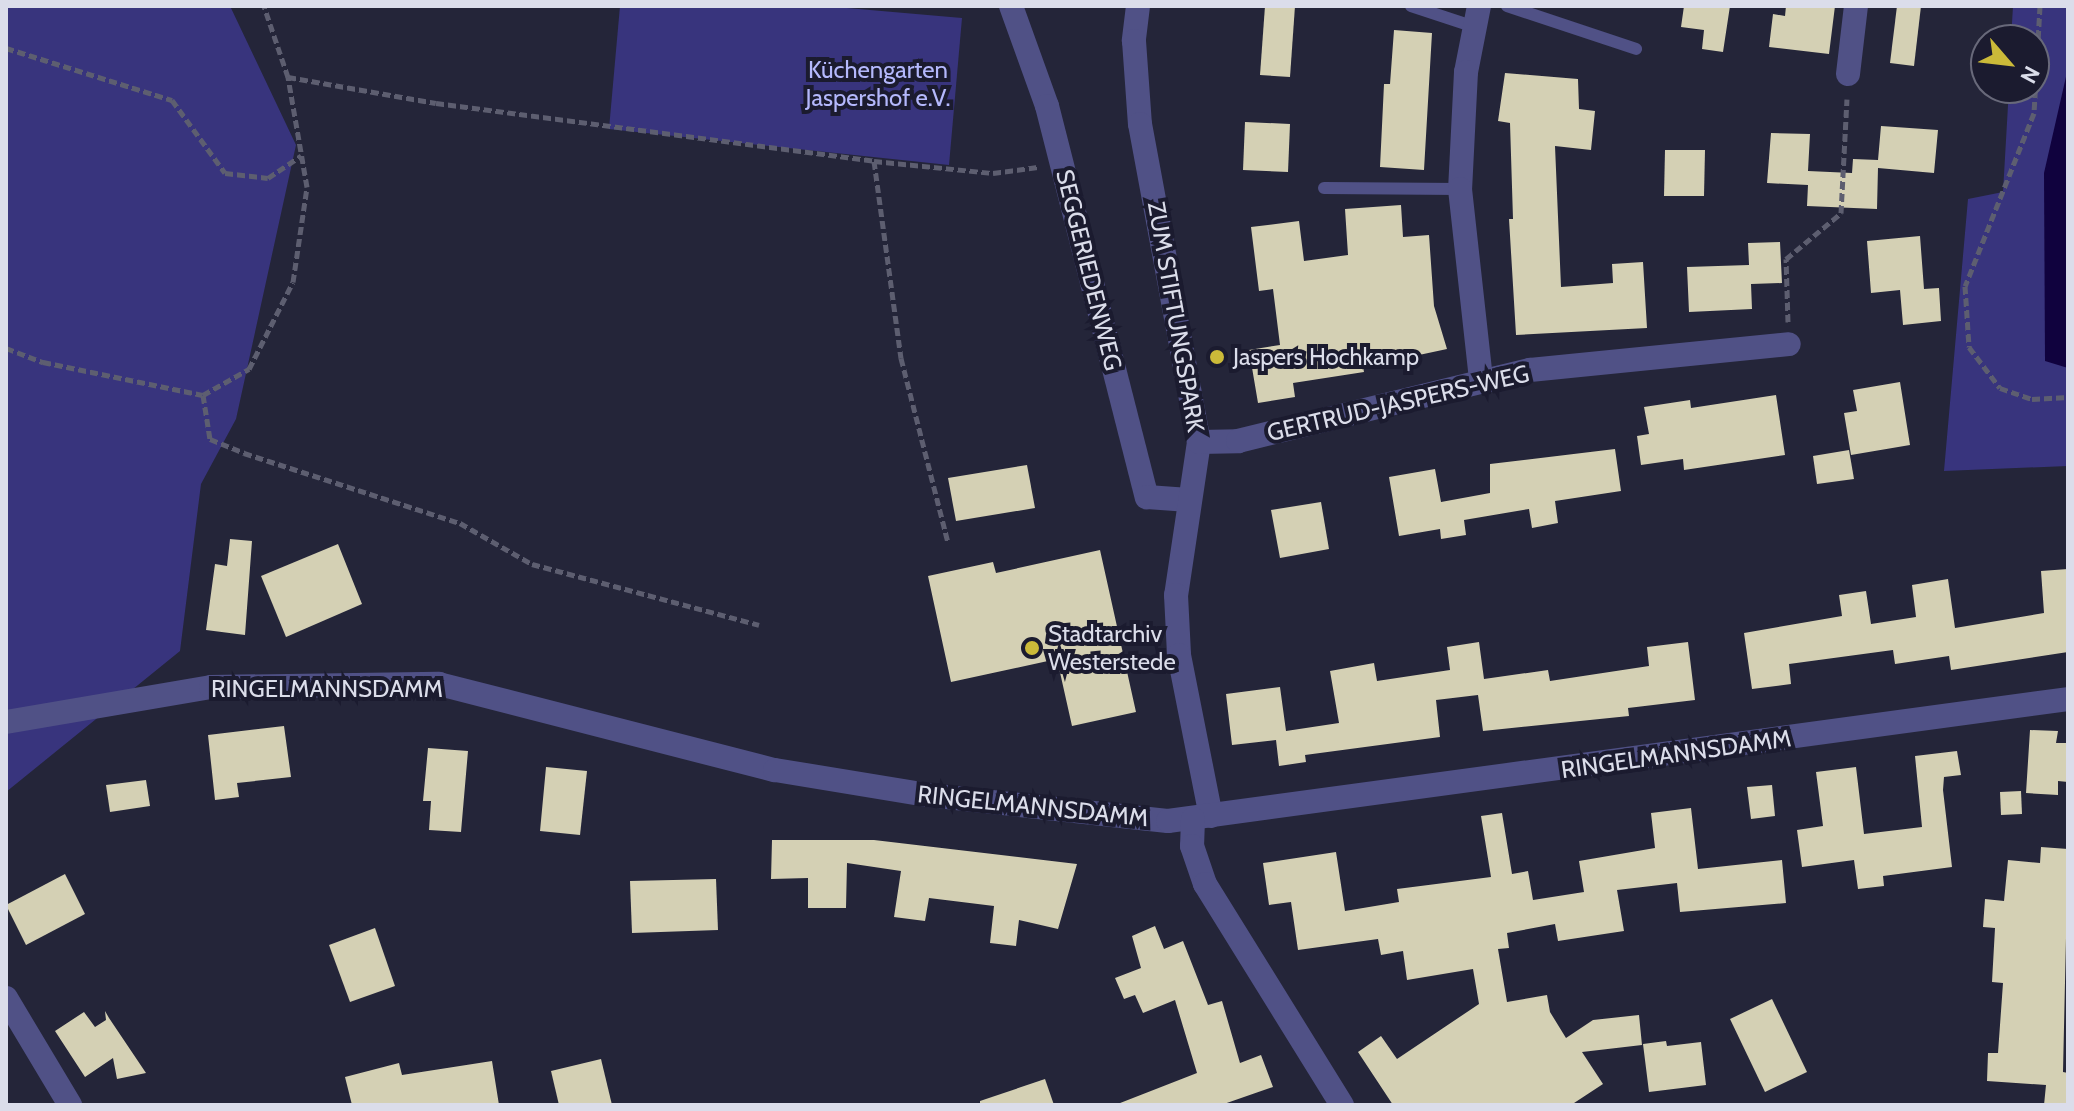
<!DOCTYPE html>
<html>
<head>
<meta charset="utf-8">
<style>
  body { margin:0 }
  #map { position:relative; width:2074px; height:1111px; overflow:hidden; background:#242539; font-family:Cabin,sans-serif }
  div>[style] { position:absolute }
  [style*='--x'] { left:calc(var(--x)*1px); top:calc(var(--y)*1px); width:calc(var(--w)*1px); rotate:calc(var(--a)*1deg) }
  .green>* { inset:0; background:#38347d }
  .water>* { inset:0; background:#10023e }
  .building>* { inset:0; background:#d4d0b4 }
  .path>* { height:5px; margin-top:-2.5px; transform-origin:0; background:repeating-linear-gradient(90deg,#5d5e70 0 8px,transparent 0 12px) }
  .lane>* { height:12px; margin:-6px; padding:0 6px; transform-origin:6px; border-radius:6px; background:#505186 }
  .street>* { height:24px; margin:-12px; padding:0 12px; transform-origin:12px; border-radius:12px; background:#505186 }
  .dots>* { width:22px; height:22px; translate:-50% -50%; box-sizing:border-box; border:4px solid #1b1b2f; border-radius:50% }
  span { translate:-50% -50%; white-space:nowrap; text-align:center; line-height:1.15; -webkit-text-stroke:8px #1b1b2f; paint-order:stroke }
  .park-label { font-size:24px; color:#b4b8fc }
  .street-label { font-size:24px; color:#dbddea }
  .poi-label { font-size:24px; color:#dbddea }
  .left { translate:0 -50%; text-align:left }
  .frame { position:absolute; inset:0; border:8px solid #dbddea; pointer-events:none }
  .north { position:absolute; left:1970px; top:24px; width:80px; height:80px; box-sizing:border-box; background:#1b1b2f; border:2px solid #68697a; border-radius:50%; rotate:118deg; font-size:22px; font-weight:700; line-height:32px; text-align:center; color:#dbddea }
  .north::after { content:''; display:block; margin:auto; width:28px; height:36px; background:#cbba39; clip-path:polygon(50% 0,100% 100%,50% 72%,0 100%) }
</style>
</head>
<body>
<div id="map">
  <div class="green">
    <div style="clip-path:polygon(6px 6px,230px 6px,296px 145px,236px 419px,201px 484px,180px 651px,6px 792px)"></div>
    <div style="clip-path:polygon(620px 6px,824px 6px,962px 18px,949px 165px,609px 129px)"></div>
    <div style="clip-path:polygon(2013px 6px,2068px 6px,2068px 466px,1944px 471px,1968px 199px,2003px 192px,2009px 88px,2034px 88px,2034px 40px,2011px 40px)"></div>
  </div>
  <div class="water">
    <div style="clip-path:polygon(2068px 68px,2068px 368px,2045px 361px,2044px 173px)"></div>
  </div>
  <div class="building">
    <div style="clip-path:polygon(1265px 6px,1295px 6px,1290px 77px,1260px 75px)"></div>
    <div style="clip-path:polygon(1684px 6px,1730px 6px,1723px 52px,1702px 49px,1704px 30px,1681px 27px)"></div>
    <div style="clip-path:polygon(1786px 6px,1835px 6px,1829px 54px,1769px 47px,1773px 14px,1785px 16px)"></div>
    <div style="clip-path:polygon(1897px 6px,1921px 6px,1914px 66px,1890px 63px)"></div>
    <div style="clip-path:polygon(1394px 30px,1432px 33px,1424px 170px,1380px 167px,1384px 84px,1390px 84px)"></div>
    <div style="clip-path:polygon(1505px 73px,1578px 79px,1579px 109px,1595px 111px,1591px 150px,1555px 146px,1561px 287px,1613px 283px,1612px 264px,1643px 262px,1647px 328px,1516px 335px,1509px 219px,1513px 219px,1510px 123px,1498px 121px)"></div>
    <div style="clip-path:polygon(1245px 122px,1290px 124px,1288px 172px,1243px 170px)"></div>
    <div style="clip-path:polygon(1881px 126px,1938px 130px,1934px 173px,1878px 168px,1877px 209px,1807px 206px,1808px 185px,1767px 183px,1771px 133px,1810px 134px,1808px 171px,1852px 173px,1853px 159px,1878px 160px)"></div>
    <div style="clip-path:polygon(1665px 150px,1705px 150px,1704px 196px,1664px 196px)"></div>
    <div style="clip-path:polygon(1401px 205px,1403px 237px,1429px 235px,1434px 306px,1447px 349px,1363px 367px,1364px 372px,1293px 383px,1295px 397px,1258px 403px,1249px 350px,1280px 345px,1273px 289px,1259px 291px,1251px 227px,1299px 221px,1304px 261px,1348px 255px,1345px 209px)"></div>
    <div style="clip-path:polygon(1920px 236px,1924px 289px,1939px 288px,1941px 321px,1903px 325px,1900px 290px,1871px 293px,1867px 241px)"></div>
    <div style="clip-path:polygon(1780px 242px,1782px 283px,1751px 284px,1752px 309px,1689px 312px,1687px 267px,1749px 265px,1748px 243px)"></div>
    <div style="clip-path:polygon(1900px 382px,1910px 445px,1851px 455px,1844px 413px,1857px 411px,1853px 390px)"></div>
    <div style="clip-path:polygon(1776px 395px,1785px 455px,1684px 470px,1683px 459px,1641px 465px,1637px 436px,1649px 434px,1644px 407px,1690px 400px,1691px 408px)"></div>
    <div style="clip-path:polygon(1615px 449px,1621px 491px,1555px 501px,1558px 523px,1532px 528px,1529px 509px,1464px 520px,1466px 535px,1441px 539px,1440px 529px,1399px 536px,1389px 477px,1435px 469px,1441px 502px,1490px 493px,1490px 464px)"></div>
    <div style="clip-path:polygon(1849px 450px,1854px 479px,1817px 484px,1813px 456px)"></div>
    <div style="clip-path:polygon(1027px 465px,1035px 508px,956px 521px,948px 478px)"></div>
    <div style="clip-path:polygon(1321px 502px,1329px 549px,1280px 558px,1271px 510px)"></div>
    <div style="clip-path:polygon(230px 539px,252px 541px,245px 635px,206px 630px,215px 564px,227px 566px)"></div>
    <div style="clip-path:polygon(338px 544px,362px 604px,286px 637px,261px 576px)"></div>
    <div style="clip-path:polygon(1100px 550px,1136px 712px,1072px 726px,1057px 659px,951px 682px,928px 576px,993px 562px,996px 573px)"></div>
    <div style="clip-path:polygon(2068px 569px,2068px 652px,1951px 670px,1949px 656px,1895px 664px,1893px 650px,1789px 664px,1791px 684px,1752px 689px,1744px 633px,1842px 616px,1839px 595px,1866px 591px,1871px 624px,1916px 617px,1912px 585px,1948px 579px,1955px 628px,2044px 613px,2041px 571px)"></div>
    <div style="clip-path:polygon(1479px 642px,1484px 679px,1548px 670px,1550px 681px,1649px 666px,1647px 647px,1688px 642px,1695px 700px,1628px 708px,1629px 716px,1483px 731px,1478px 695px,1436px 700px,1440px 737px,1305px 755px,1306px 762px,1279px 766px,1276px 740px,1232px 745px,1226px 694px,1280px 687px,1286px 731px,1339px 723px,1330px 671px,1374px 663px,1377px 681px,1450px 670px,1447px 647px)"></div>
    <div style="clip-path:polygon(284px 726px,291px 777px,237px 783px,239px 797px,215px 800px,208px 735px)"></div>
    <div style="clip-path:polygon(2030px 730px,2058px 731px,2056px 743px,2068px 743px,2068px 782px,2058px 781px,2058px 795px,2026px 793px)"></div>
    <div style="clip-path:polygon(428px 748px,468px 751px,461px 832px,429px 830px,431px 801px,423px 801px)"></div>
    <div style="clip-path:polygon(1957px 751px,1961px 775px,1944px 777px,1943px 790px,1952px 867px,1883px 876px,1884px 886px,1858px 889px,1854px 860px,1802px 867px,1797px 830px,1823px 826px,1816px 772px,1856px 767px,1864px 834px,1922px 827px,1915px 756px)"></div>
    <div style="clip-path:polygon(546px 767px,587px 771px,580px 835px,540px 831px)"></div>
    <div style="clip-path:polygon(146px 780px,150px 806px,110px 812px,106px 785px)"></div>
    <div style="clip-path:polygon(1772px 785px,1775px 816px,1751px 819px,1747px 787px)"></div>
    <div style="clip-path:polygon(2021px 791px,2022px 814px,2001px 815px,2000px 792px)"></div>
    <div style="clip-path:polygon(1691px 808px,1698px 869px,1782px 860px,1786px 903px,1680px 912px,1677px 883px,1617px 890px,1624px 931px,1558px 941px,1555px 924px,1507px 933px,1509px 948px,1498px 949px,1507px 1002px,1547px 995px,1550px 1012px,1566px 1038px,1593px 1020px,1639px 1015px,1642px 1045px,1582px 1052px,1603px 1084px,1571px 1105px,1393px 1105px,1358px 1052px,1381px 1036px,1397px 1059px,1479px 1004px,1473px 969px,1407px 980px,1403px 951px,1381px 955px,1378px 939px,1298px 950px,1291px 902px,1269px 905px,1263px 863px,1336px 852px,1345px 911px,1399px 902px,1397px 889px,1491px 877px,1481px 816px,1502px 813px,1512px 874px,1528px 871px,1533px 900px,1584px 892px,1579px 861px,1655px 848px,1651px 813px)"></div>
    <div style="clip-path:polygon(772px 840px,874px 840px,1077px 864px,1058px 929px,1019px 920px,1016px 946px,990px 943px,994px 906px,929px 898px,925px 921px,894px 917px,901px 871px,847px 863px,846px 908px,808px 908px,808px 878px,771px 879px)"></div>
    <div style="clip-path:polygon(2041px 847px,2068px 849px,2063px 1072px,2068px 1073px,2068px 1105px,2044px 1105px,2046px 1085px,1987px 1081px,1988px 1053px,1998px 1053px,2003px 983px,1992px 982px,1995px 928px,1983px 927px,1985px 899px,2004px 901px,2008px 860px,2040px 863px)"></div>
    <div style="clip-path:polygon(65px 874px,85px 914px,26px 945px,6px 905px)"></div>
    <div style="clip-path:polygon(716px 879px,718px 930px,632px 933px,630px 881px)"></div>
    <div style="clip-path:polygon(1155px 926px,1164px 949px,1183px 941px,1208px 1005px,1222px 1001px,1240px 1063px,1261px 1055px,1273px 1087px,1221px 1105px,1115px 1105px,1197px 1073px,1175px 1000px,1143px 1013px,1135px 995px,1124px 999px,1115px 978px,1141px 968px,1132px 936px)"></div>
    <div style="clip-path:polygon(375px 928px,395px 986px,350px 1002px,329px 945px)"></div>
    <div style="clip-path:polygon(1772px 999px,1807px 1072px,1765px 1092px,1730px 1019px)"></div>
    <div style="clip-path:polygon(105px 1011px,109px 1018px,146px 1073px,117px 1079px,113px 1058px,85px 1077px,55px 1031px,84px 1012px,95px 1027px,106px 1020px)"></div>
    <div style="clip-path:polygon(1666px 1041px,1667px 1046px,1701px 1042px,1706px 1085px,1649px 1092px,1643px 1044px)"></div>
    <div style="clip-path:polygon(601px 1059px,612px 1105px,559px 1105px,551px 1071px)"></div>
    <div style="clip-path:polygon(492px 1061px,499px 1105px,352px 1105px,345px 1077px,399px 1063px,402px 1075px)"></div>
    <div style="clip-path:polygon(1045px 1079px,1054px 1105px,980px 1105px,980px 1101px)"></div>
  </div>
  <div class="path">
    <div style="--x:2040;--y:6;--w:107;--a:93.2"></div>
    <div style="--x:2034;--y:113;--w:186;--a:111.7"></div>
    <div style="--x:1965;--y:286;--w:61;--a:86.2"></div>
    <div style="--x:1969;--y:347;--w:51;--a:52.9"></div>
    <div style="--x:2000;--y:388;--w:34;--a:19"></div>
    <div style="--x:2032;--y:399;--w:36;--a:-3"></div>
    <div style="--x:6;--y:48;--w:174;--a:17.4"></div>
    <div style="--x:172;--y:100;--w:90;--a:54"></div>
    <div style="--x:225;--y:173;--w:43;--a:6.6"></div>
    <div style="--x:268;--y:178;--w:40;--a:-34"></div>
    <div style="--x:288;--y:77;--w:150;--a:10"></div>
    <div style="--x:436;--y:103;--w:442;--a:7.5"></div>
    <div style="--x:874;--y:161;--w:120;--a:5.8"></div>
    <div style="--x:993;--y:173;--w:45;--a:-7.6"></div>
    <div style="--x:874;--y:161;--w:199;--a:82.2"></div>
    <div style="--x:901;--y:358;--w:190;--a:75.7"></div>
    <div style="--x:1788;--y:322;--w:63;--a:-91.8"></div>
    <div style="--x:1786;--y:259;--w:72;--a:-39.9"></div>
    <div style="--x:1841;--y:213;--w:114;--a:-87"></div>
    <div style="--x:6;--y:348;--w:40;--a:21"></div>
    <div style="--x:43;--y:362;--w:163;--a:11.7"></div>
    <div style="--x:203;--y:395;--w:53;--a:-29.5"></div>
    <div style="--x:249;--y:369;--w:97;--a:-63.2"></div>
    <div style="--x:293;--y:282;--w:96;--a:-81.6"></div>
    <div style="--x:307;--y:187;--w:112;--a:-99.8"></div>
    <div style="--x:288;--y:77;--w:75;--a:-108.7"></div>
    <div style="--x:203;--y:395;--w:45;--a:81"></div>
    <div style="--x:210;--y:439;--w:37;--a:22"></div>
    <div style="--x:244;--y:453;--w:227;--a:18"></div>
    <div style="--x:460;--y:523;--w:83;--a:29.7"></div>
    <div style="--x:532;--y:564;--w:235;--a:15"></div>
  </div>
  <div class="lane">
    <div style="--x:1411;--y:6;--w:64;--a:18.2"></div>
    <div style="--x:1507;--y:6;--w:136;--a:18.4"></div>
    <div style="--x:1324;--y:188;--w:136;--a:0.4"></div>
  </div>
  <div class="street">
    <div style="--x:1011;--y:6;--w:106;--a:70.2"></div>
    <div style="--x:1047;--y:106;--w:404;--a:75.7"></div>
    <div style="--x:1147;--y:497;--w:42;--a:4.1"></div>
    <div style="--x:1138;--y:6;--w:35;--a:97"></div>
    <div style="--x:1134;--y:41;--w:83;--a:85.9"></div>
    <div style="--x:1140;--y:124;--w:323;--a:79.5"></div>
    <div style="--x:1199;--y:442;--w:155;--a:98.5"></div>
    <div style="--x:1176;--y:595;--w:60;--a:87.1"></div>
    <div style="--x:1179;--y:655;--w:164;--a:78.8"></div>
    <div style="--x:1479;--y:6;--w:67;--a:101.1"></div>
    <div style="--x:1466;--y:72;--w:117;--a:92.9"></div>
    <div style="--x:1460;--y:189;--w:190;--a:83.7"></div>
    <div style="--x:1848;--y:74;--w:68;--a:-83.3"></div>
    <div style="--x:1199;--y:442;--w:39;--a:-1"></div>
    <div style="--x:1238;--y:441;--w:301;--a:-13.7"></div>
    <div style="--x:1530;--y:370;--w:260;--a:-5.7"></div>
    <div style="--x:6;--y:722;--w:208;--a:-9.7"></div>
    <div style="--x:211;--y:687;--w:228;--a:-0.8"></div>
    <div style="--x:439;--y:684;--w:347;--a:14.4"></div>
    <div style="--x:775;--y:770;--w:155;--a:9.3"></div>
    <div style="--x:928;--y:795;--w:241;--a:6.2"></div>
    <div style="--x:1168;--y:821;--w:908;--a:-7.72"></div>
    <div style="--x:1193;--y:819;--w:27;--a:92"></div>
    <div style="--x:1192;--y:846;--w:40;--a:71.1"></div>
    <div style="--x:1205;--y:884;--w:260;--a:58.2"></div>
    <div style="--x:6;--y:998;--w:125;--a:59.1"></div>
  </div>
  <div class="dots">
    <div style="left:1217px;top:357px;background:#cbba39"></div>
    <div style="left:1032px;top:648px;background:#cbba39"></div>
  </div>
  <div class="park-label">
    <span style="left:878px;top:84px">Küchengarten<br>Jaspershof e.V.</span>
  </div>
  <div class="street-label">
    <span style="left:1089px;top:270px;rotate:76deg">SEGGERIEDENWEG</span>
    <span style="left:1176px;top:317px;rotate:80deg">ZUM STIFTUNGSPARK</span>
    <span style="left:1398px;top:403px;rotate:-13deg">GERTRUD-JASPERS-WEG</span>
    <span style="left:327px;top:689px">RINGELMANNSDAMM</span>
    <span style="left:1676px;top:754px;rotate:-8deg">RINGELMANNSDAMM</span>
    <span style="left:1033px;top:806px;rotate:6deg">RINGELMANNSDAMM</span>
  </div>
  <div class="poi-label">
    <span class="left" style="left:1233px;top:357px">Jaspers Hochkamp</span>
    <span class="left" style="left:1048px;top:648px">Stadtarchiv<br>Westerstede</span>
  </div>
  <div class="frame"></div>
  <div class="north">N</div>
</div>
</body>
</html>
